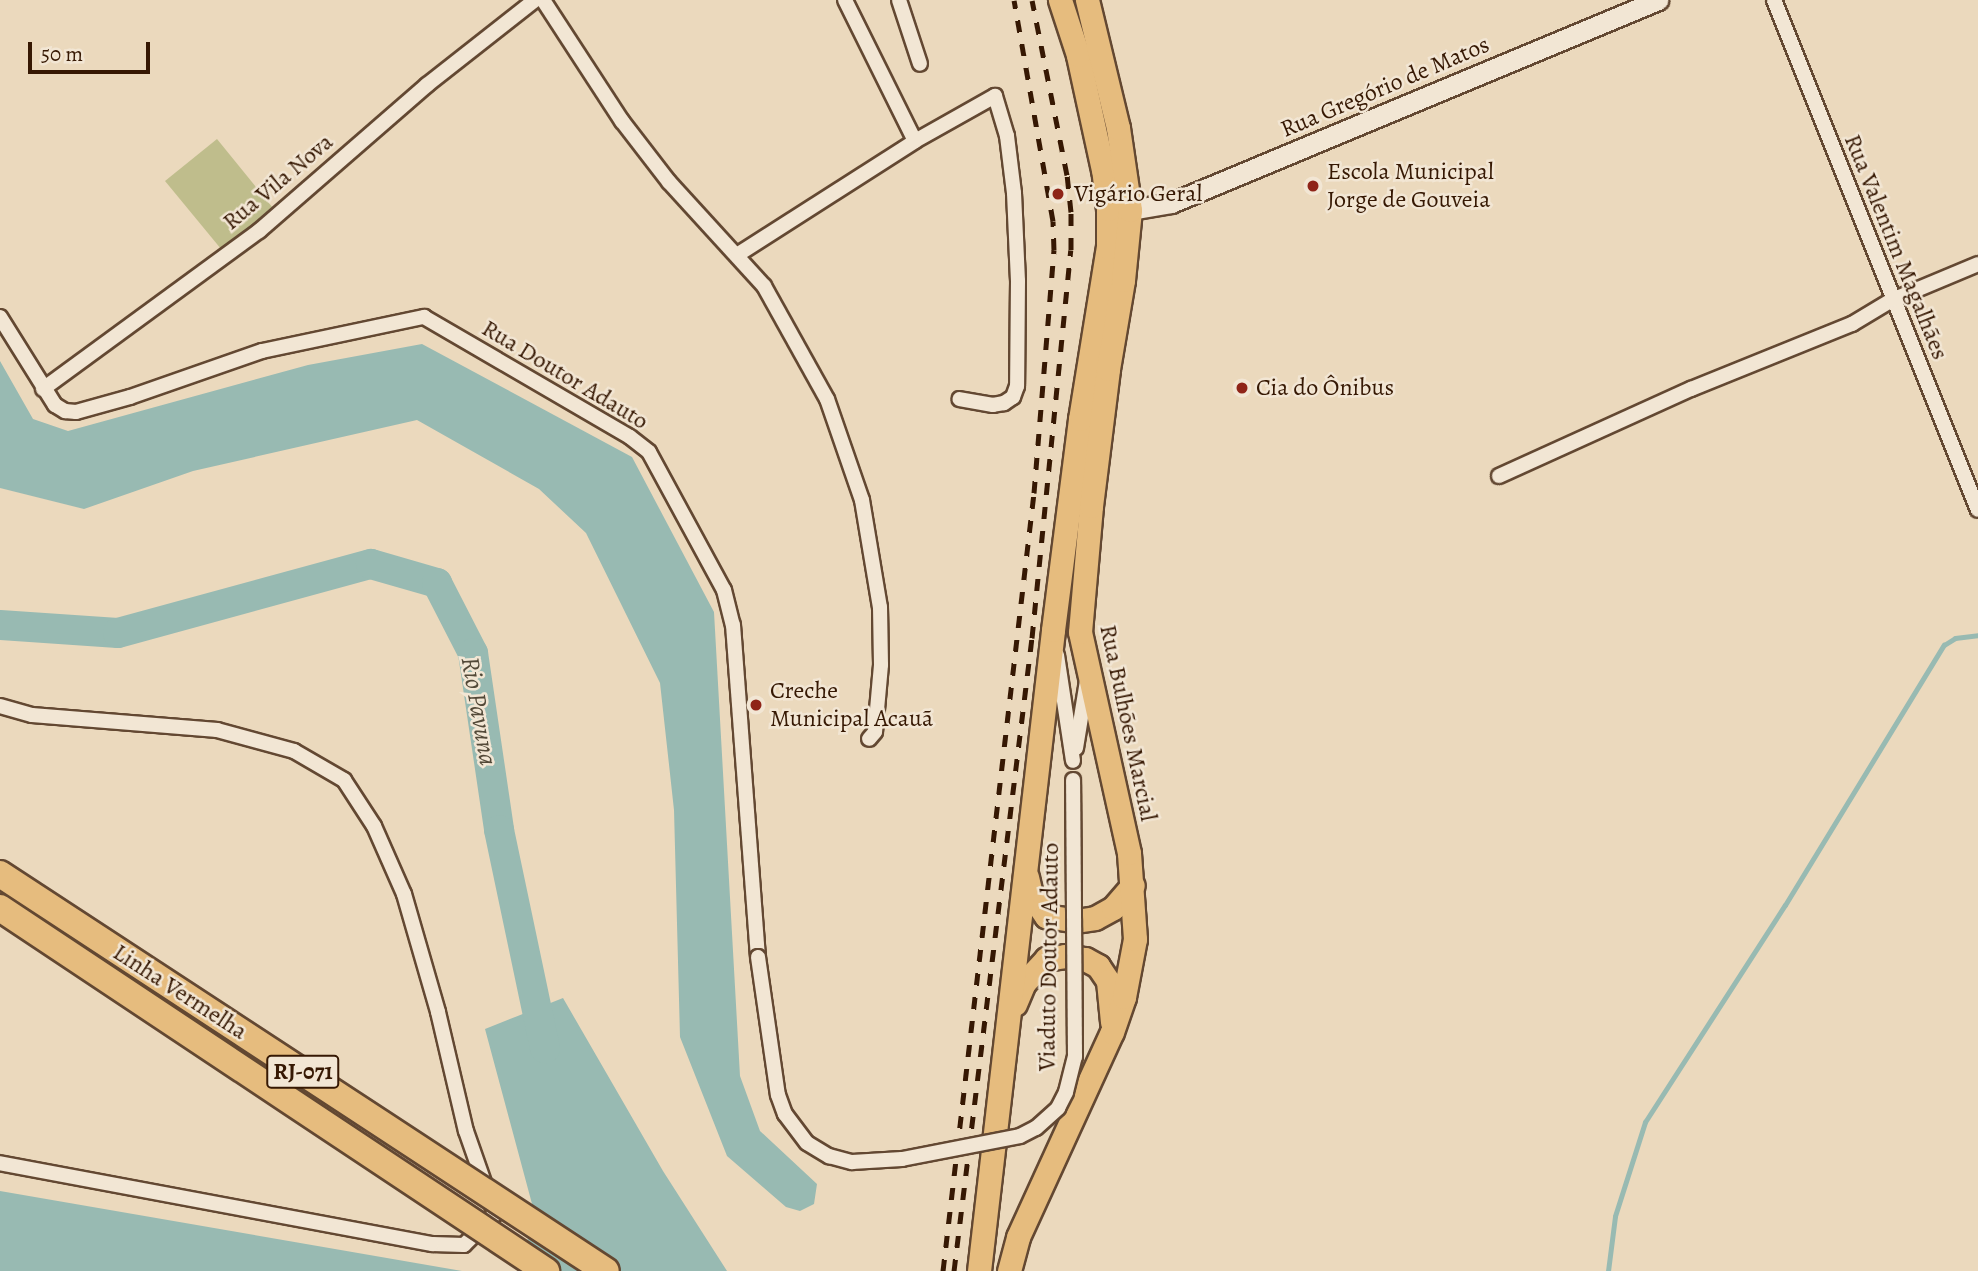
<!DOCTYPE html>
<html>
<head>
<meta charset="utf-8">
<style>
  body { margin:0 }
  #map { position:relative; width:1978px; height:1271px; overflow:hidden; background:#ebd9bd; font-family:Alegreya,serif }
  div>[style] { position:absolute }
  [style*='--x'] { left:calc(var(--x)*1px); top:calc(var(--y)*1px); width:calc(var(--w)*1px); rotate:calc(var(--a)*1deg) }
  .green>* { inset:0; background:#bfbd8c }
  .water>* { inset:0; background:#98bab2 }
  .stream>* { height:5px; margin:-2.5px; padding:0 2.5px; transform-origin:2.5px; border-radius:2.5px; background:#98bab2 }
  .river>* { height:30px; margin:-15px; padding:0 15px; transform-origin:15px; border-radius:15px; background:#98bab2 }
  .roads { filter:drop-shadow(2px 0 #634832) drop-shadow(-2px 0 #634832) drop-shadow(0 2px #634832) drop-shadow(0 -2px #634832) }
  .street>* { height:14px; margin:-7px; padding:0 7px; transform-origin:7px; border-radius:7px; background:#f2e6d4 }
  .secondary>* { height:19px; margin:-9.5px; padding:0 9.5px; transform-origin:9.5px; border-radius:9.5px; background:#f2e6d4 }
  .primary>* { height:23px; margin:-11.5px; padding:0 11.5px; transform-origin:11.5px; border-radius:11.5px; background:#e6bc7e }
  .rail>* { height:5px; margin-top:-2.5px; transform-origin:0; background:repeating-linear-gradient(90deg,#361803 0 12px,transparent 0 24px) }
  .bridges { filter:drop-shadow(2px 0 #634832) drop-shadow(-2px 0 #634832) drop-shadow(0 2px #634832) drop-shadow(0 -2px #634832) }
  .street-bridge>* { height:14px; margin:-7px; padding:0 7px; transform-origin:7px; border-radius:7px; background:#f2e6d4 }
  .highway-bridge>* { height:26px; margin:-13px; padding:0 13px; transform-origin:13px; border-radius:13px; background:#e6bc7e }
  .dots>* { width:19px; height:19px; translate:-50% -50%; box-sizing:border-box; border:4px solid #f2e6d4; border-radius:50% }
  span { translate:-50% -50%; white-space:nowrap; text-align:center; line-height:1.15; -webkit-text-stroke:5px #f2e6d4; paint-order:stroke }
  .shield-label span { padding:2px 5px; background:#f2e6d4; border:2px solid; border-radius:5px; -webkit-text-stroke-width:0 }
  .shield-label { font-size:23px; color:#361803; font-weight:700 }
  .street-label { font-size:24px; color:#361803 }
  .poi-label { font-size:24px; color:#361803 }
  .left { translate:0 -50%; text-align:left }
  .water-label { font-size:26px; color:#534938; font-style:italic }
  .scale { position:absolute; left:28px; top:42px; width:122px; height:32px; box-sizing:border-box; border:4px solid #361803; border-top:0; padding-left:9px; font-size:21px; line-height:24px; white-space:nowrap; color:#361803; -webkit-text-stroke:5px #f2e6d4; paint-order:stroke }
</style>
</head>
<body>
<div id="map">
  <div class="green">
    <div style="clip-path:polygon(217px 139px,277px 213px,226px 255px,165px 181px)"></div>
  </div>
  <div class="water">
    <div style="clip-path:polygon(422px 344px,632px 457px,714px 612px,740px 1076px,760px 1131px,817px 1184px,814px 1204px,800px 1211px,786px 1207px,727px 1156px,680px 1037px,674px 810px,660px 683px,586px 533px,539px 489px,417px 420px,193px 471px,84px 509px,0 488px,0 361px,33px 419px,68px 431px,308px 365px)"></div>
    <div style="clip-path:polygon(563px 998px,663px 1171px,727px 1271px,518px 1271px,535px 1215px,485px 1029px)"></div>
    <div style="clip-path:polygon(0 1191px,462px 1271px,0 1271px)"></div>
  </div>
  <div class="stream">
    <div style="--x:1608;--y:1271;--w:55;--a:-82.7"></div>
    <div style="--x:1615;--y:1216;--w:99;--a:-72.3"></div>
    <div style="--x:1645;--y:1122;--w:258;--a:-57.2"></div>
    <div style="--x:1785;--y:905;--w:305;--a:-58.6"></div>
    <div style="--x:1944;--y:645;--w:13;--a:-32"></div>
    <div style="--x:1955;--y:638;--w:23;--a:-7"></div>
  </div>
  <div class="river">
    <div style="--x:0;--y:625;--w:118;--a:3.9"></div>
    <div style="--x:118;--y:633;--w:262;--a:-15.3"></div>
    <div style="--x:371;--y:564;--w:69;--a:16.1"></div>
    <div style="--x:437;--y:583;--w:79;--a:62.8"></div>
    <div style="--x:473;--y:653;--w:179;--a:81.6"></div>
    <div style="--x:499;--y:830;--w:223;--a:78.1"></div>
  </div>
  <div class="roads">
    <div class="street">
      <div style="--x:543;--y:0;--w:145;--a:56.9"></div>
      <div style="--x:622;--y:121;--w:77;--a:52.4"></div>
      <div style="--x:669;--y:182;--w:141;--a:47.6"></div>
      <div style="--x:764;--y:286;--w:129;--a:60.9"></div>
      <div style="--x:827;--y:399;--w:107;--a:70.9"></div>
      <div style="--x:862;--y:500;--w:109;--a:80.5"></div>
      <div style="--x:880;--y:607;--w:58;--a:89"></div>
      <div style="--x:881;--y:665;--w:67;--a:95.1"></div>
      <div style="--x:875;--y:732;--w:9;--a:131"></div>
      <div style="--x:845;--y:0;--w:157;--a:63.6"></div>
      <div style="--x:899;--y:0;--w:67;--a:71.8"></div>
      <div style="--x:1774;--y:0;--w:549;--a:68.2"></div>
      <div style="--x:737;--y:255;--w:211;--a:-32.6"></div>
      <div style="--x:915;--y:141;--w:92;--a:-29.4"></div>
      <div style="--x:995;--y:96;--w:42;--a:73.3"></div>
      <div style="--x:1007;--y:136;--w:57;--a:83"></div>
      <div style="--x:1014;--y:193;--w:88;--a:87.4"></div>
      <div style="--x:1018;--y:281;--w:105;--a:90.5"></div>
      <div style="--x:1017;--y:386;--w:12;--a:110"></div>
      <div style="--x:1013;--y:397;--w:11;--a:146"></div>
      <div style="--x:1004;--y:403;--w:11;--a:170"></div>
      <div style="--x:993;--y:405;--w:34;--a:-170"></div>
      <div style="--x:0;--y:317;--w:104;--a:58"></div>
      <div style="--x:55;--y:405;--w:12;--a:31"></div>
      <div style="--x:65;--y:411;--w:11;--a:5"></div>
      <div style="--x:76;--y:412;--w:56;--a:-15.5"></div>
      <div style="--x:130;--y:397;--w:140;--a:-19.2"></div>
      <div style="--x:262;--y:351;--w:166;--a:-11.9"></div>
      <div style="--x:424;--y:317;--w:238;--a:30.2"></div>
      <div style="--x:630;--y:437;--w:24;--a:38"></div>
      <div style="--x:649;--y:452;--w:157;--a:61.5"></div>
      <div style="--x:724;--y:590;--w:36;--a:76"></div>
      <div style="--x:733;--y:625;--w:333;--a:85.7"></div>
      <div style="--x:43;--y:389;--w:268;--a:-36.2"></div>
      <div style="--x:259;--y:231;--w:223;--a:-41"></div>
      <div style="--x:427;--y:85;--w:137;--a:-38.2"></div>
      <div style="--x:1499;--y:476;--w:211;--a:-24.4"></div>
      <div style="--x:1691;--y:389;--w:174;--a:-22"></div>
      <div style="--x:1852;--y:324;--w:47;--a:-31"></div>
      <div style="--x:1892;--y:300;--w:93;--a:-22.7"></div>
      <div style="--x:1057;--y:655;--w:107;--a:81.4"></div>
      <div style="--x:0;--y:706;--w:33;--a:16"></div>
      <div style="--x:32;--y:715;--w:186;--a:4.6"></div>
      <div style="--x:217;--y:730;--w:80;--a:15.3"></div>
      <div style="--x:294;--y:751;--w:58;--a:30.1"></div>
      <div style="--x:344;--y:780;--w:55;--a:56.9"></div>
      <div style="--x:374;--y:826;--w:74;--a:66.2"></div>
      <div style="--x:404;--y:894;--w:123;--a:73.9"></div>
      <div style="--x:438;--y:1012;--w:122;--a:76.8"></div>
      <div style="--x:466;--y:1131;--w:88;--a:70.7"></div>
      <div style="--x:495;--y:1214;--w:44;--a:135"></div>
      <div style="--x:464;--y:1245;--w:32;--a:-178"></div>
      <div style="--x:432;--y:1244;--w:440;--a:-169.4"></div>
      <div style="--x:1076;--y:748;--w:68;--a:-80.7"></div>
    </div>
    <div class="secondary">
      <div style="--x:1130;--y:210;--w:42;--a:-9.7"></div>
      <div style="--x:1171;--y:203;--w:528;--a:-22.63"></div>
    </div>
    <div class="primary">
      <div style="--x:1027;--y:877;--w:17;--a:77"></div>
      <div style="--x:1031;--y:894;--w:27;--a:56"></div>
      <div style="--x:1046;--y:916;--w:30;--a:9"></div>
      <div style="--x:1076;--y:921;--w:19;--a:-9"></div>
      <div style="--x:1095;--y:918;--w:21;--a:-29"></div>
      <div style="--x:1113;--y:908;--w:30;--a:-49"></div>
      <div style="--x:1015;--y:1004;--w:23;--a:-67"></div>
      <div style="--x:1024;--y:983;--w:33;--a:-47"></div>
      <div style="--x:1046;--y:959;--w:19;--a:-9"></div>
      <div style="--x:1065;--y:956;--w:20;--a:9"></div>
      <div style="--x:1085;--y:959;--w:15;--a:28"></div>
      <div style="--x:1098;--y:966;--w:18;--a:56"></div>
      <div style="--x:1108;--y:981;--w:41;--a:84.4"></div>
      <div style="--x:979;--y:1271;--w:645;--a:-83.41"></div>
      <div style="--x:1053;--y:630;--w:213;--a:-82.7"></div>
      <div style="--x:1080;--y:419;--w:174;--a:-80.8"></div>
      <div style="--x:1108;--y:247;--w:38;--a:-90"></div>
      <div style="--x:1108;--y:209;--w:39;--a:-97"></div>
      <div style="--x:1103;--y:170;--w:118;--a:-102.3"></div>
      <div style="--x:1078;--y:55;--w:58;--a:-108.1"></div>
      <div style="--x:1009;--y:1271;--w:35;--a:-75"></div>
      <div style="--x:1018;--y:1237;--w:226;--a:-65.4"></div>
      <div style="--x:1112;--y:1032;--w:37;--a:-71"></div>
      <div style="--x:1124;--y:997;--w:59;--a:-79.3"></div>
      <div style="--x:1135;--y:939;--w:86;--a:-94"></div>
      <div style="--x:1129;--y:853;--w:226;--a:-102.5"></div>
      <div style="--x:1080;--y:632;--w:126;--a:-85"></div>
      <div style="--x:1091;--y:506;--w:138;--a:-82.9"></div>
      <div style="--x:1108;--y:369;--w:90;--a:-80.4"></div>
      <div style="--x:1123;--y:280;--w:70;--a:-84.3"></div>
      <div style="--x:1130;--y:210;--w:83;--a:-98.3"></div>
      <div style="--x:1118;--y:128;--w:132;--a:-103.6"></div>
    </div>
  </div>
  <div class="rail">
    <div style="--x:943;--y:1271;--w:783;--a:-83.33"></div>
    <div style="--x:1034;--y:493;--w:244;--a:-85.3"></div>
    <div style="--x:1054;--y:250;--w:29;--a:-92"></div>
    <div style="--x:1053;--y:221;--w:224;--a:-100"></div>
    <div style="--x:954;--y:1271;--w:638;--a:-82.98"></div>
    <div style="--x:1032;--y:638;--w:390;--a:-84.3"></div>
    <div style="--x:1071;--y:250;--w:38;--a:-90"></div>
    <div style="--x:1071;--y:212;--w:37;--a:-96"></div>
    <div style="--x:1067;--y:175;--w:178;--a:-101.3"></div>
  </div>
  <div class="bridges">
    <div class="street-bridge">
      <div style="--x:758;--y:957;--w:139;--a:81.8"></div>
      <div style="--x:778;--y:1095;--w:20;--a:70"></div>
      <div style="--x:785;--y:1114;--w:36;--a:53"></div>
      <div style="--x:807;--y:1143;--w:26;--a:31"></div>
      <div style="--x:829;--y:1156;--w:24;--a:15"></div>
      <div style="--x:852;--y:1162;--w:50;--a:-3.4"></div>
      <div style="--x:902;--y:1159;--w:120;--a:-11"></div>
      <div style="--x:1020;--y:1136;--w:18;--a:-27"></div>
      <div style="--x:1036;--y:1128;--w:30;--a:-42"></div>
      <div style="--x:1058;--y:1108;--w:18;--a:-63"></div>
      <div style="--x:1066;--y:1092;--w:36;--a:-76"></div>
      <div style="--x:1075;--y:1057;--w:277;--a:-90.4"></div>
    </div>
    <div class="highway-bridge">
      <div style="--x:0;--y:874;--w:724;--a:33.23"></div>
      <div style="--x:0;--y:908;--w:656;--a:33.62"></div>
    </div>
  </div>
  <div class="dots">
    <div style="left:1313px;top:186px;background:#8f2418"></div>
    <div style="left:1058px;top:194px;background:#8f2418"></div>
    <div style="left:1242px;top:388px;background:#8f2418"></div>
    <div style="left:756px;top:705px;background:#8f2418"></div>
  </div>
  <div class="shield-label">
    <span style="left:303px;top:1072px">RJ-071</span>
  </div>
  <div class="street-label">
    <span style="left:1385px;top:87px;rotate:-23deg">Rua Gregório de Matos</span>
    <span style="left:278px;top:182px;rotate:-40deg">Rua Vila Nova</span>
    <span style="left:1896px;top:247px;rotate:68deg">Rua Valentim Magalhães</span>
    <span style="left:565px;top:375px;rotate:31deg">Rua Doutor Adauto</span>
    <span style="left:1128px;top:723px;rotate:78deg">Rua Bulhões Marcial</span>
    <span style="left:1049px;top:957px;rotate:-89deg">Viaduto Doutor Adauto</span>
    <span style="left:180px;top:992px;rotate:33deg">Linha Vermelha</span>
  </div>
  <div class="poi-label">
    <span class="left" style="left:1327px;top:186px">Escola Municipal<br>Jorge de Gouveia</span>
    <span class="left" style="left:1074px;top:194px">Vigário Geral</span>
    <span class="left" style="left:1256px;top:388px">Cia do Ônibus</span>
    <span class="left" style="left:770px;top:705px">Creche<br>Municipal Acauã</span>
  </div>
  <div class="water-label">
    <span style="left:479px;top:711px;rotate:80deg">Rio Pavuna</span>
  </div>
  <div class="scale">50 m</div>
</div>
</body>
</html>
